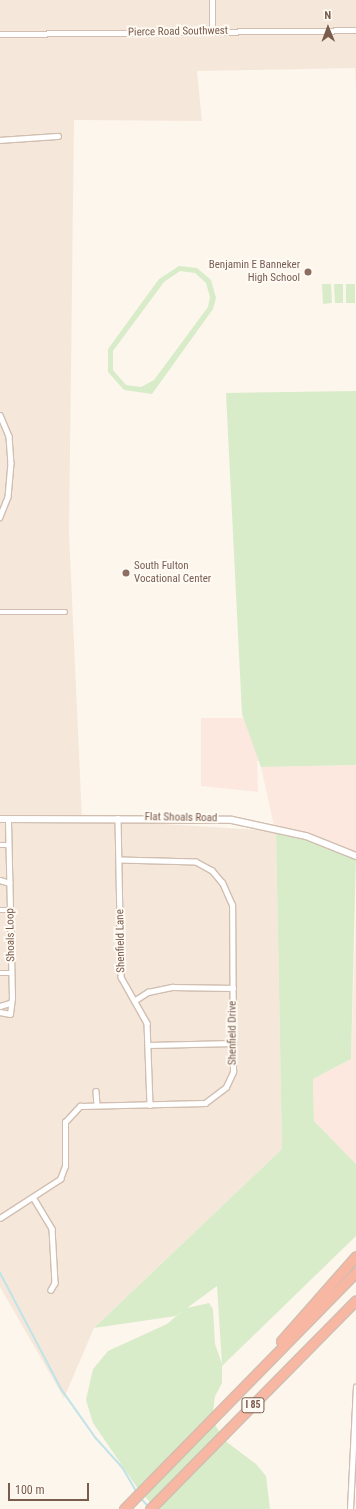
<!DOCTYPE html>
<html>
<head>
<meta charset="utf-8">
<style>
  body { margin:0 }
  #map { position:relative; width:356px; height:1509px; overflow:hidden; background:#fdf6ec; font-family:"Roboto Condensed",sans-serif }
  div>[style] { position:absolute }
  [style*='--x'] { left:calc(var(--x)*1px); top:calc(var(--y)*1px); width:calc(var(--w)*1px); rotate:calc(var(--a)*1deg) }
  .residential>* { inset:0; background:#f5e8da }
  .commercial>* { inset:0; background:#fde8e0 }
  .green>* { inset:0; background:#d8ecc9 }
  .stream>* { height:1.5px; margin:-0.75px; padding:0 0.75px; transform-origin:0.75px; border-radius:0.75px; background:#bfe3e8 }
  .roads { filter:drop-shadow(1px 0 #d1beb0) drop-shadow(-1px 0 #d1beb0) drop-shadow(0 1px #d1beb0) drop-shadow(0 -1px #d1beb0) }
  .minor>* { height:4.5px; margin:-2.25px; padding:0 2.25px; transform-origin:2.25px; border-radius:2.25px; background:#fff }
  .tertiary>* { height:6px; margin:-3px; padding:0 3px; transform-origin:3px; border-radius:3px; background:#fff }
  .motorway>* { height:9px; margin:-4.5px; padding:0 4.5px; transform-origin:4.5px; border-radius:4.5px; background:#f7b7a3 }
  .dots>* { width:11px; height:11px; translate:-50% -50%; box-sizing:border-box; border:2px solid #fffaf3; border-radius:50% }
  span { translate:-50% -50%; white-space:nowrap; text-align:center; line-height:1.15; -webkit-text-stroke:4px #fffaf3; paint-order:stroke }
  .shield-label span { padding:1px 3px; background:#fffaf3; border:1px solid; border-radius:3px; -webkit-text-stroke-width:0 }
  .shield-label { font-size:10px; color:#7a5c4d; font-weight:700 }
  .street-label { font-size:11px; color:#7a5c4d }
  .education-label { font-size:11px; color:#785e54 }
  .right { translate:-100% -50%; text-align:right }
  .left { translate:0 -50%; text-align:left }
  .north { position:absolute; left:308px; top:8px; width:40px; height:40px; -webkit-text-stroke:3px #fffaf3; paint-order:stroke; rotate:359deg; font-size:11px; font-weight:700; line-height:16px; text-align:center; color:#7a5c4d }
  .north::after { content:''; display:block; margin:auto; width:14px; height:18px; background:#7a5c4d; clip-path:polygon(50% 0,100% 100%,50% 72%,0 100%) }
  .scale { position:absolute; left:8px; top:1483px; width:81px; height:18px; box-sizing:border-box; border:2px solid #7a5c4d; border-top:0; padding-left:5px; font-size:12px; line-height:14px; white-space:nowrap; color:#7a5c4d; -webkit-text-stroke:3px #fffaf3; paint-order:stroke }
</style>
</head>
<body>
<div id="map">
  <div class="residential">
    <div style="clip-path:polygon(0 0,356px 0,356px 86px,355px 68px,197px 71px,202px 121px,74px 120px,69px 533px,82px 819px,276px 831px,282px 1149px,94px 1328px,64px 1398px,0 1287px)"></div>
  </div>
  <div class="commercial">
    <div style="clip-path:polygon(201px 718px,319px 718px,320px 762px,257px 761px,258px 792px,201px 786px)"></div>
    <div style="clip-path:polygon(356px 765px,356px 854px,326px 839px,275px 830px,261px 767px)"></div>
    <div style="clip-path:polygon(356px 914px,356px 1164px,314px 1121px,313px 1079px,351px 1059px)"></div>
  </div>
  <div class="green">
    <div style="clip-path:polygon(evenodd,179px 266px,197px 268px,211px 280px,216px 298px,213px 309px,152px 394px,124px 390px,108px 372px,108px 349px,159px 279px,179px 266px,180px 271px,195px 273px,206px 283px,210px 297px,208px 307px,154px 380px,141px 387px,126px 385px,113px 370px,113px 351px,164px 282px,180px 271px)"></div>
    <div style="clip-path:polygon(322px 284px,331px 284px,332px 303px,323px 304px)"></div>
    <div style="clip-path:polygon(334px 284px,343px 284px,343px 303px,335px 303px)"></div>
    <div style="clip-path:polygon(346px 284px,355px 284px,355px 303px,346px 303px)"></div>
    <div style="clip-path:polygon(356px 391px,356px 765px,261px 767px,242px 714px,226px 393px)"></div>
    <div style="clip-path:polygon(evenodd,276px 831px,326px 839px,356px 854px,351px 1059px,313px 1079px,314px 1121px,356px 1164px,356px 1236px,222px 1366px,222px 1383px,215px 1396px,212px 1419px,224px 1440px,256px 1464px,266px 1476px,270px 1509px,156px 1509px,138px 1489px,93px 1423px,86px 1400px,93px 1369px,108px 1351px,167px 1324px,185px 1309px,176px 1316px,94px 1328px,282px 1149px,276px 831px,217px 1286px,222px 1364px,215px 1344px,213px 1309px,209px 1303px,187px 1308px,217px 1286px)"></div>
  </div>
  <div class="stream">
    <div style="--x:0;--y:1272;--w:133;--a:62.3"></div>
    <div style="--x:62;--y:1390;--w:59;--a:54.7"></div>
    <div style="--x:96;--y:1438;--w:40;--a:48"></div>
    <div style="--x:123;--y:1468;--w:28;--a:60"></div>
    <div style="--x:140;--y:1497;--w:12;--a:48"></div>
  </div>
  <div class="roads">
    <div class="minor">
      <div style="--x:212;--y:32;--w:32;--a:-90"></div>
      <div style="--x:0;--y:34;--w:356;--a:-0.6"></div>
      <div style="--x:0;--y:140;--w:58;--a:-3.9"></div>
      <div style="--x:0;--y:415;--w:23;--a:67"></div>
      <div style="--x:9;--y:436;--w:27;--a:86"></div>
      <div style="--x:11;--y:463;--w:34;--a:95"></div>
      <div style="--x:8;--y:497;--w:22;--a:112"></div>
      <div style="--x:0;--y:612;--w:65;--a:0"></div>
      <div style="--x:118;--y:818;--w:159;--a:88.9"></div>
      <div style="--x:121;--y:977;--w:53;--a:60.5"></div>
      <div style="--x:147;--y:1023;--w:82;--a:87.9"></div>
      <div style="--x:0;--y:845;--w:9;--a:0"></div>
      <div style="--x:0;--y:880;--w:10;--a:17"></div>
      <div style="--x:0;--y:910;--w:10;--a:0"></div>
      <div style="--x:0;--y:973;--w:12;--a:0"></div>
      <div style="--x:134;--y:1001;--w:17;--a:-33"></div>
      <div style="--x:148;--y:992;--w:25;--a:-12"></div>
      <div style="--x:172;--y:987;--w:61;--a:0.9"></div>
      <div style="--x:0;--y:1006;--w:10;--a:-17"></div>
      <div style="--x:0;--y:1012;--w:10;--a:11"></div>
      <div style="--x:10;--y:1014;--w:16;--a:-83"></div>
      <div style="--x:12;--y:998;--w:179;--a:-91.3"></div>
      <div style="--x:149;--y:1045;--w:85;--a:-1.3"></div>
      <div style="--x:96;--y:1091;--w:13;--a:86"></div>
      <div style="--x:33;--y:1197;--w:37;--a:59"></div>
      <div style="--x:52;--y:1229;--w:54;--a:86.8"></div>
      <div style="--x:55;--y:1283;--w:8;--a:120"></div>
      <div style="--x:0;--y:1218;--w:72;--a:-33"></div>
      <div style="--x:60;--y:1179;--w:14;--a:-69"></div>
      <div style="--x:65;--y:1166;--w:44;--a:-90"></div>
      <div style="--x:65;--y:1122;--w:22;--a:-47"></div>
      <div style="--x:80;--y:1106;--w:125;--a:-1.4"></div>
      <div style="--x:205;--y:1103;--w:26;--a:-37"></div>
      <div style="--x:226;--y:1087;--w:17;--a:-65"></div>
      <div style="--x:233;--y:1072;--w:167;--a:-90.3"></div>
      <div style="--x:232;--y:905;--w:24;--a:-114"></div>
      <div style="--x:222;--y:883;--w:16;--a:-130"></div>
      <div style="--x:212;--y:871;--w:18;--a:-151"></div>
      <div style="--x:196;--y:862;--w:76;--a:-178.5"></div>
      <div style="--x:350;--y:1509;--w:122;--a:-87.2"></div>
    </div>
    <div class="tertiary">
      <div style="--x:0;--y:819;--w:232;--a:0.2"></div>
      <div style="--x:232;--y:820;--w:76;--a:12.2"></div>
      <div style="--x:306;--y:836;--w:54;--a:21.8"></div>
    </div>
    <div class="motorway">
      <div style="--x:281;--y:1341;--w:113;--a:-48.6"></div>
      <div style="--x:124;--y:1509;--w:332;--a:-45.6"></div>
      <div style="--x:150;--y:1509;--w:293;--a:-45.4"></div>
    </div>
  </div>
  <div class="dots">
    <div style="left:308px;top:272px;background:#8d6e63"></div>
    <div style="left:126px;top:573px;background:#8d6e63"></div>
  </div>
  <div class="shield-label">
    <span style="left:253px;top:1405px">I 85</span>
  </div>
  <div class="street-label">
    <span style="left:178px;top:32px;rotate:-1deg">Pierce Road Southwest</span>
    <span style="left:181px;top:818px;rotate:1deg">Flat Shoals Road</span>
    <span style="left:11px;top:935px;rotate:-91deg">Shoals Loop</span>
    <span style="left:121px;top:941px;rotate:-91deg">Shenfield Lane</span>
    <span style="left:233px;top:1033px;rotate:-90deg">Shenfield Drive</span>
  </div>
  <div class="education-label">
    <span class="right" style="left:300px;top:272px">Benjamin E Banneker<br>High School</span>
    <span class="left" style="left:134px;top:573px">South Fulton<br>Vocational Center</span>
  </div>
  <div class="north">N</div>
  <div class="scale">100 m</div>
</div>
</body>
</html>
